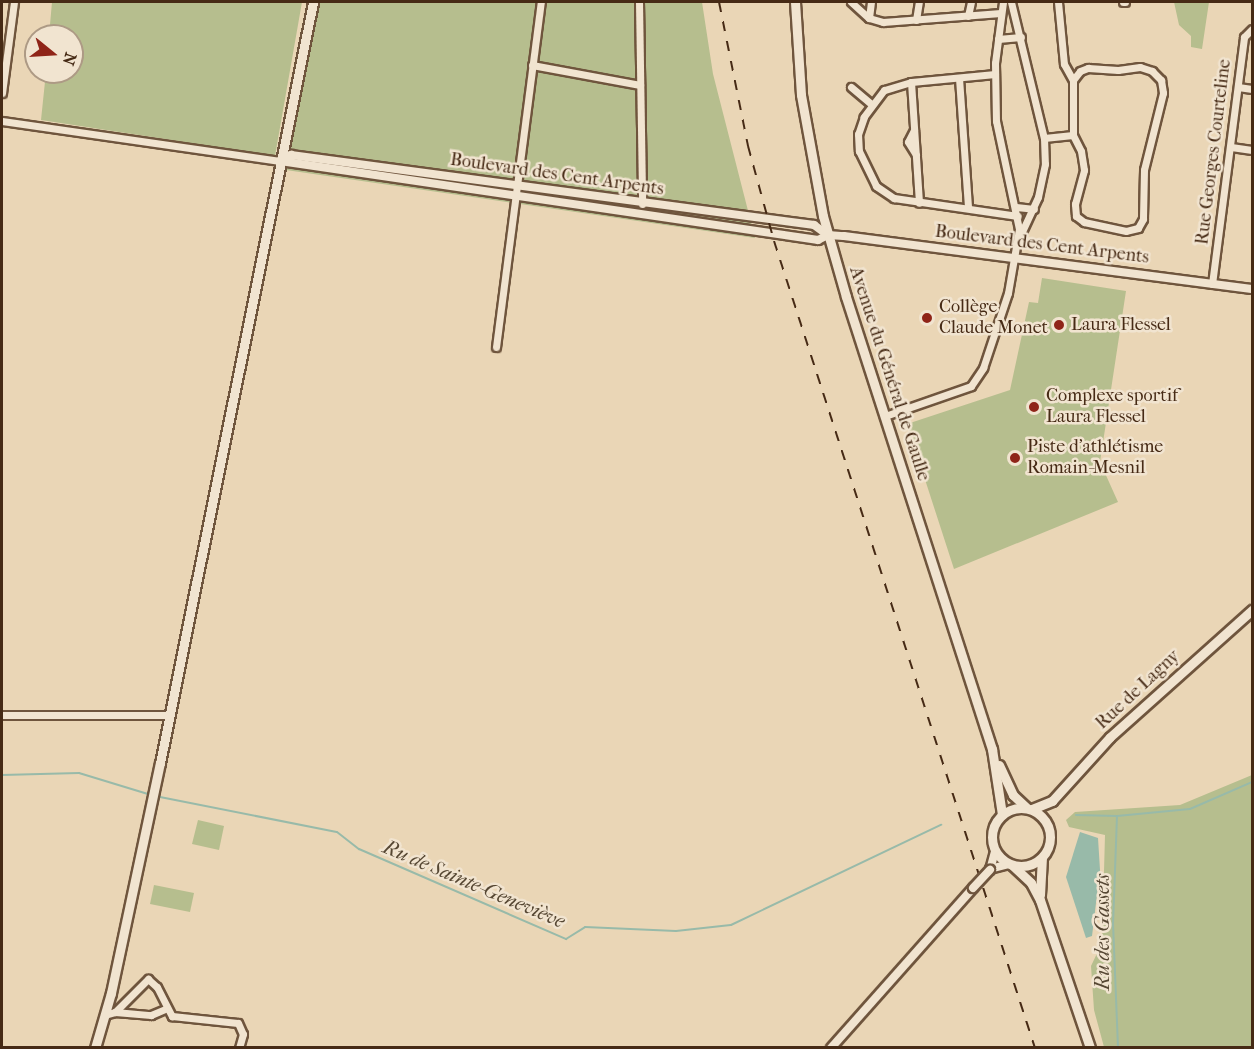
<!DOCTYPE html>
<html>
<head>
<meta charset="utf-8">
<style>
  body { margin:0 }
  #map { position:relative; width:1254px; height:1049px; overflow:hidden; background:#ead6b6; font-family:"IM FELL French Canon",serif }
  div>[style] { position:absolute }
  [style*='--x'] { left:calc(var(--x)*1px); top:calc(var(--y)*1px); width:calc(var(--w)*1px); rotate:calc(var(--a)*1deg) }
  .green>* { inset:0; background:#b6be8e }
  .water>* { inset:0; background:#98baa9 }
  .stream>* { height:2px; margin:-1px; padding:0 1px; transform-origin:1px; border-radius:1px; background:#98baa9 }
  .roads { filter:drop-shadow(2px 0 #6f553d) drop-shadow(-2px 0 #6f553d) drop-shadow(0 2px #6f553d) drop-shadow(0 -2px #6f553d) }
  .minor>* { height:7px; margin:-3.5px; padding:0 3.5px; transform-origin:3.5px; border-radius:3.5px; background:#f1e4d0 }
  .tertiary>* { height:8px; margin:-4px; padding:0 4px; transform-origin:4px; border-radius:4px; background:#f1e4d0 }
  .secondary>* { height:9px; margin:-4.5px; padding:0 4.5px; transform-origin:4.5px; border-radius:4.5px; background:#f1e4d0 }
  .secondary>.ring { margin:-4.5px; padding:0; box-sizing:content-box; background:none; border:9px solid #f1e4d0; border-radius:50% }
  .rail>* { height:2px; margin-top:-1px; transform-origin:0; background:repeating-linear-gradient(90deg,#462a15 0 10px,transparent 0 20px) }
  .bridges { filter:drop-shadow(2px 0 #6f553d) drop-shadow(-2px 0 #6f553d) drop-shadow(0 2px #6f553d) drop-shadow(0 -2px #6f553d) }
  .tertiary-bridge>* { height:8px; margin:-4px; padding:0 4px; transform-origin:4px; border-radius:4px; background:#f1e4d0 }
  .dots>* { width:16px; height:16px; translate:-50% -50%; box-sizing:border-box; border:3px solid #f1e4d0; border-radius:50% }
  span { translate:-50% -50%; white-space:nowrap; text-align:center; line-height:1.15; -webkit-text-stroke:5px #f1e4d0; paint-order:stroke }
  .street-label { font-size:18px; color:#462a15 }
  .poi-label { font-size:18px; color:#462a15 }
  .left { translate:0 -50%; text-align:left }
  .water-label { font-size:20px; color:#564733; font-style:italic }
  .frame { position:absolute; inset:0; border:3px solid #462a15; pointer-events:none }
  .north { position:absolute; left:24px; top:24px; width:60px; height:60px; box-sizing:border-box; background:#f1e4d0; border:2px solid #ad9a85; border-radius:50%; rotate:108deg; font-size:16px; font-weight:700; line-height:24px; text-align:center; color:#462a15 }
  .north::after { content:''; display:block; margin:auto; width:21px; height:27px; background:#8f2418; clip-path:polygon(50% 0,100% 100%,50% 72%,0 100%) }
</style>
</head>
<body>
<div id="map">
  <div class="green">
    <div style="clip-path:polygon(52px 2px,302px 2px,275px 156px,41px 120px,46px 72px,72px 72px,72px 36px,49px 36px)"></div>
    <div style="clip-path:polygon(317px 2px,702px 2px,713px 74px,755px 238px,286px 170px)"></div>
    <div style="clip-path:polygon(1174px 2px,1209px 2px,1202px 49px,1191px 47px,1191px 36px,1179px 25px)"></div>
    <div style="clip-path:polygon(1042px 278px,1126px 291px,1100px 462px,1118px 502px,954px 569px,907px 424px,1010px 390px,1029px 302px,1038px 303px)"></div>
    <div style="clip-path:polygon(1252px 775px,1252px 1047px,1104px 1047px,1094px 1010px,1091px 966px,1102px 943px,1105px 835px,1069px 827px,1066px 820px,1075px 812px,1180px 805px)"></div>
    <div style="clip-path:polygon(198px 820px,224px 826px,219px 850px,192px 844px)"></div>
    <div style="clip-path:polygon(154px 885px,194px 893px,190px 912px,150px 904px)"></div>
  </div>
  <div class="water">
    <div style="clip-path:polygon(1080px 832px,1098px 838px,1100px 870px,1092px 936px,1086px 938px,1066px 877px)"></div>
  </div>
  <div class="stream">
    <div style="--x:2;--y:775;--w:77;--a:-1.5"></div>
    <div style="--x:79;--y:773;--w:72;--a:16.9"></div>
    <div style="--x:160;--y:797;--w:180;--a:11.2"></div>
    <div style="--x:337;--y:832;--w:28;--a:38"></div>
    <div style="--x:359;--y:849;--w:226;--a:23.5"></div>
    <div style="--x:566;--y:939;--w:22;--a:-32"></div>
    <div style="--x:585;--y:927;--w:91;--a:2.5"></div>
    <div style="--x:676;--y:931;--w:55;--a:-6.2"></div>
    <div style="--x:731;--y:925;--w:233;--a:-25.5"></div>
    <div style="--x:1076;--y:815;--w:41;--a:1.4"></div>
    <div style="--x:1117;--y:816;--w:73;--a:-5.5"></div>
    <div style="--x:1190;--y:809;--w:68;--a:-23.5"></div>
    <div style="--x:1117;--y:816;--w:107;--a:92.1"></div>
    <div style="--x:1113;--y:923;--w:125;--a:87.7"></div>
  </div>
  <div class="roads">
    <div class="minor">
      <div style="--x:639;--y:2;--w:202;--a:89.1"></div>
      <div style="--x:851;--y:2;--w:24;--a:42"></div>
      <div style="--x:869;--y:18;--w:15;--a:16"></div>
      <div style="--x:883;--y:22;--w:118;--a:-4.4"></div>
      <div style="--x:1011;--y:2;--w:140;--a:76.4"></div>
      <div style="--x:1044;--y:138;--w:26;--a:88"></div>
      <div style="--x:1045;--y:164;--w:34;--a:102"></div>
      <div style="--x:1038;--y:197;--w:43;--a:114.8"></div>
      <div style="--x:1058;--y:2;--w:62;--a:84.5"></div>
      <div style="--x:1064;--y:64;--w:18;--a:61"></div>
      <div style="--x:1123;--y:2;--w:2;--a:0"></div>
      <div style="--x:968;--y:16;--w:14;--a:-78"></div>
      <div style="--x:869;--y:18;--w:16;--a:-83"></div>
      <div style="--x:916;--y:20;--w:18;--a:-81"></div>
      <div style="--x:998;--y:39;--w:23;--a:-5"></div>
      <div style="--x:532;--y:65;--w:110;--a:10.5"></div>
      <div style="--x:1140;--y:67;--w:13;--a:18"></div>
      <div style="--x:1152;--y:71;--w:13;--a:45"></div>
      <div style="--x:1161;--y:80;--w:13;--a:81"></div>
      <div style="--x:1163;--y:93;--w:79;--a:103.9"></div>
      <div style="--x:1144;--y:170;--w:49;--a:91.2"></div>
      <div style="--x:1143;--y:219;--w:10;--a:119"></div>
      <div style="--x:1138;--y:228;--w:12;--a:166"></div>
      <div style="--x:1126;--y:231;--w:43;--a:-167.9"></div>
      <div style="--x:1084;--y:222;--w:10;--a:-143"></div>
      <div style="--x:1076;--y:216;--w:12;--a:-95"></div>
      <div style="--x:1075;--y:204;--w:35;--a:-75"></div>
      <div style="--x:1084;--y:170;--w:19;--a:-99"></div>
      <div style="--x:1081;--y:151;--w:18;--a:-117"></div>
      <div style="--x:1073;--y:135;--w:55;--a:-90"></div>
      <div style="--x:1073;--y:80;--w:11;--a:-52"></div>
      <div style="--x:1080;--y:71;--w:9;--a:-21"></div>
      <div style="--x:1088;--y:68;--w:30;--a:4"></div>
      <div style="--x:1118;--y:70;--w:22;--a:-8"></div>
      <div style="--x:995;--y:74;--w:84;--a:174.6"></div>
      <div style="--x:911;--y:82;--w:28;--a:163"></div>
      <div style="--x:884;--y:90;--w:34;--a:127"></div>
      <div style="--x:864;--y:117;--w:18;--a:109"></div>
      <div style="--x:858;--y:134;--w:17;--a:87"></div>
      <div style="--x:859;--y:151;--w:39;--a:64"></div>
      <div style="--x:876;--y:186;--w:22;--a:34"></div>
      <div style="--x:894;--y:198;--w:125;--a:8.3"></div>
      <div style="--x:959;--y:78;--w:130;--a:86"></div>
      <div style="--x:911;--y:82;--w:121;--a:86.2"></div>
      <div style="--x:851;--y:87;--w:26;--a:40"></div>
      <div style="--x:1238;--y:87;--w:14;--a:8"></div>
      <div style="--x:2;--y:93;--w:92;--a:-82.5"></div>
      <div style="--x:2;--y:121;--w:281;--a:8.2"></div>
      <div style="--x:914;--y:130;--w:13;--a:117"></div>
      <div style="--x:908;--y:142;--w:15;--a:58"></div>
      <div style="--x:1044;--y:138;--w:29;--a:-6"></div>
      <div style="--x:1231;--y:147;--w:21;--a:8"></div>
      <div style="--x:1016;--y:207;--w:18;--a:6"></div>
      <div style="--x:1212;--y:284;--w:249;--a:-82.6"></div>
      <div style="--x:1244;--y:37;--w:11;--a:-45"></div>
      <div style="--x:496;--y:347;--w:348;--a:-82.6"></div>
      <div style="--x:885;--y:416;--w:91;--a:-19.2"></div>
      <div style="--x:971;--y:386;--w:22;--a:-56"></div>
      <div style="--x:983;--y:368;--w:79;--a:-71.6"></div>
      <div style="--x:1008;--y:293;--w:65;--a:-80.2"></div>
      <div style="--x:1019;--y:229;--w:110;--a:-102"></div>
      <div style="--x:996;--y:121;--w:58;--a:-91"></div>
      <div style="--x:995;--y:63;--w:62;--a:-82.5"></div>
      <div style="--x:2;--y:715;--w:167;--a:0"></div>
      <div style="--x:115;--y:1012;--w:36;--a:5"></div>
      <div style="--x:151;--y:1015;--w:15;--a:-23"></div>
      <div style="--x:104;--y:1015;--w:11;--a:-15"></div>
      <div style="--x:115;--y:1012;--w:47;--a:-45"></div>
      <div style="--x:148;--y:979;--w:12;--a:42"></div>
      <div style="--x:157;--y:987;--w:33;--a:63"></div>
      <div style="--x:172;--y:1016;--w:66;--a:6.1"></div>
      <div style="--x:238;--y:1023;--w:12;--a:66"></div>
      <div style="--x:243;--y:1034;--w:15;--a:106"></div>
    </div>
    <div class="tertiary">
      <div style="--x:280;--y:161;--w:544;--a:8.35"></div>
      <div style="--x:818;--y:240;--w:11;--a:-27"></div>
      <div style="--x:828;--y:235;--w:16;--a:4"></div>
      <div style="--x:844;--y:236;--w:411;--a:7.4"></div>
      <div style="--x:280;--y:161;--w:13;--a:-29"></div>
      <div style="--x:291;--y:155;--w:528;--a:7.62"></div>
      <div style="--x:814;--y:225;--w:17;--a:36"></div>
      <div style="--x:990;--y:869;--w:20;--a:-15"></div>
      <div style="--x:990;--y:870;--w:20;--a:-75"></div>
      <div style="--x:831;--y:1048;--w:214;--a:-48.4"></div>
    </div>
    <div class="secondary">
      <div style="--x:795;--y:2;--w:93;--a:86.3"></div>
      <div style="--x:801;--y:95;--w:123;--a:79.7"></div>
      <div style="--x:823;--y:216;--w:84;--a:74.1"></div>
      <div style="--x:846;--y:297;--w:475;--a:72.1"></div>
      <div style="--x:992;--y:749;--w:66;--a:81.3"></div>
      <div style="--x:999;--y:765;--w:33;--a:65"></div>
      <div style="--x:1013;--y:795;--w:19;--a:43"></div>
      <div class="ring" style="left:992px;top:808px;width:49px;height:49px"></div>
      <div style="--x:1032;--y:809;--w:22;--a:-22"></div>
      <div style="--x:1052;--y:801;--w:86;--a:-47.8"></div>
      <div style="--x:1110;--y:737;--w:191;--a:-41.8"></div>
      <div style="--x:1012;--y:865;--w:26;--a:43"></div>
      <div style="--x:1031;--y:883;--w:19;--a:62"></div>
      <div style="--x:1040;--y:900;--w:156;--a:71.3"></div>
      <div style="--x:1040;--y:895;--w:36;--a:-87"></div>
      <div style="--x:95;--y:1048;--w:57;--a:-73.8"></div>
      <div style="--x:111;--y:993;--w:235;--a:-78"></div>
      <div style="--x:160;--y:763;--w:776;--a:-78.63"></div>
    </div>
  </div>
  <div class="rail">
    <div style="--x:719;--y:2;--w:147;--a:78.6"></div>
    <div style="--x:748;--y:146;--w:98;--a:74.7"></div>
    <div style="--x:774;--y:241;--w:848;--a:72.08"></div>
  </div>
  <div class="bridges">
    <div class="tertiary-bridge">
      <div style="--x:973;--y:888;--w:25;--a:-47"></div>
    </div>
  </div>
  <div class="dots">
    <div style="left:927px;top:318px;background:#8f2418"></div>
    <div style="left:1059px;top:325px;background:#8f2418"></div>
    <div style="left:1034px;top:407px;background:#8f2418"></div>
    <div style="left:1015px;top:458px;background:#8f2418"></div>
  </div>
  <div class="street-label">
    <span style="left:1214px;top:152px;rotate:-83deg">Rue Georges Courteline</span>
    <span style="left:557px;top:175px;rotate:8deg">Boulevard des Cent Arpents</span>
    <span style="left:1042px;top:245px;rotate:7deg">Boulevard des Cent Arpents</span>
    <span style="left:889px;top:374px;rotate:72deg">Avenue du Général de Gaulle</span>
    <span style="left:1138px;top:690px;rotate:-43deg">Rue de Lagny</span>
  </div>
  <div class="poi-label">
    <span class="left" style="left:939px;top:318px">Collège<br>Claude Monet</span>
    <span class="left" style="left:1071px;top:325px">Laura Flessel</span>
    <span class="left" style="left:1046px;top:407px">Complexe sportif<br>Laura Flessel</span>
    <span class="left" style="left:1027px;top:458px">Piste d’athlétisme<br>Romain-Mesnil</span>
  </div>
  <div class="water-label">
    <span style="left:474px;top:884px;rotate:23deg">Ru de Sainte-Geneviève</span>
    <span style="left:1102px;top:932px;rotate:-90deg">Ru des Gassets</span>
  </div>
  <div class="frame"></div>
  <div class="north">N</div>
</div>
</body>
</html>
